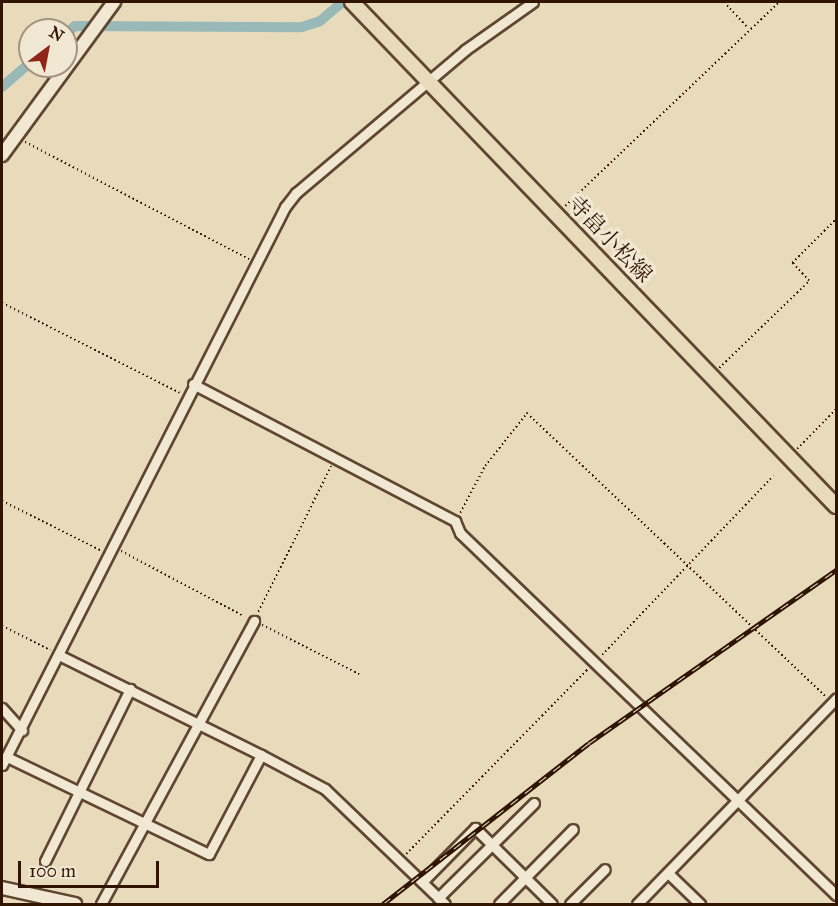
<!DOCTYPE html>
<html>
<head>
<meta charset="utf-8">
<style>
  body { margin:0 }
  #map { position:relative; width:838px; height:906px; overflow:hidden; background:#e8dbbb; font-family:"IM FELL Great Primer","Noto Serif JP",serif }
  div>[style] { position:absolute }
  [style*='--x'] { left:calc(var(--x)*1px); top:calc(var(--y)*1px); width:calc(var(--w)*1px); rotate:calc(var(--a)*1deg) }
  .canal>* { height:10px; margin:-5px; padding:0 5px; transform-origin:5px; border-radius:5px; background:#99b9b8 }
  .path>* { height:1.5px; margin-top:-0.75px; transform-origin:0; background:repeating-linear-gradient(90deg,#321403 0 1.5px,transparent 0 4.5px) }
  .roads { filter:drop-shadow(2px 0 #604631) drop-shadow(-2px 0 #604631) drop-shadow(0 2px #604631) drop-shadow(0 -2px #604631) }
  .street>* { height:9px; margin:-4.5px; padding:0 4.5px; transform-origin:4.5px; border-radius:4.5px; background:#f0e8d3 }
  .secondary>* { height:12px; margin:-6px; padding:0 6px; transform-origin:6px; border-radius:6px; background:#f0e8d3 }
  .primary>* { height:14px; margin:-7px; padding:0 7px; transform-origin:7px; border-radius:7px; background:#e8dbbb }
  .rail>* { height:5px; margin-top:-2.5px; transform-origin:0; background:repeating-linear-gradient(90deg,#f0e8d3 0 9px,#321403 0 18px); box-sizing:border-box; border-block:2px solid #321403 }
  span { translate:-50% -50%; white-space:nowrap; text-align:center; line-height:1.15; -webkit-text-stroke:6px #f0e8d3; paint-order:stroke }
  .street-label { font-size:22px; color:#321403 }
  .frame { position:absolute; inset:0; border:3px solid #321403; pointer-events:none }
  .north { position:absolute; left:18px; top:18px; width:60px; height:60px; box-sizing:border-box; background:#f0e8d3; border:2px solid #a49380; border-radius:50%; rotate:32deg; font-size:16px; font-weight:700; line-height:24px; text-align:center; color:#321403 }
  .north::after { content:''; display:block; margin:auto; width:21px; height:27px; background:#8f2418; clip-path:polygon(50% 0,100% 100%,50% 72%,0 100%) }
  .scale { position:absolute; left:18px; top:861px; width:141px; height:27px; box-sizing:border-box; border:3px solid #321403; border-top:0; padding-left:8px; font-size:18px; line-height:21px; white-space:nowrap; color:#321403; -webkit-text-stroke:4px #f0e8d3; paint-order:stroke }
</style>
</head>
<body>
<div id="map">
  <div class="canal">
    <div style="--x:66;--y:34;--w:12;--a:-42"></div>
    <div style="--x:75;--y:26;--w:227;--a:0.3"></div>
    <div style="--x:302;--y:27;--w:19;--a:-18"></div>
    <div style="--x:320;--y:21;--w:30;--a:-40"></div>
    <div style="--x:2;--y:87;--w:37;--a:-41"></div>
  </div>
  <div class="path">
    <div style="--x:724;--y:2;--w:35;--a:47"></div>
    <div style="--x:25;--y:142;--w:253;--a:27.6"></div>
    <div style="--x:565;--y:206;--w:296;--a:-43.6"></div>
    <div style="--x:2;--y:303;--w:199;--a:26.8"></div>
    <div style="--x:719;--y:368;--w:125;--a:-44"></div>
    <div style="--x:809;--y:281;--w:25;--a:-133"></div>
    <div style="--x:792;--y:263;--w:62;--a:-45"></div>
    <div style="--x:797;--y:449;--w:56;--a:-45.7"></div>
    <div style="--x:2;--y:501;--w:110;--a:26.6"></div>
    <div style="--x:460;--y:513;--w:53;--a:-62"></div>
    <div style="--x:485;--y:466;--w:68;--a:-51.6"></div>
    <div style="--x:527;--y:413;--w:411;--a:43.5"></div>
    <div style="--x:121;--y:551;--w:139;--a:27.9"></div>
    <div style="--x:258;--y:612;--w:163;--a:-63.4"></div>
    <div style="--x:262;--y:625;--w:109;--a:26.8"></div>
    <div style="--x:2;--y:626;--w:54;--a:26.6"></div>
    <div style="--x:602;--y:655;--w:248;--a:-46.3"></div>
    <div style="--x:406;--y:854;--w:260;--a:-45.5"></div>
  </div>
  <div class="roads">
    <div class="street">
      <div style="--x:193;--y:384;--w:296;--a:27.6"></div>
      <div style="--x:455;--y:521;--w:13;--a:67"></div>
      <div style="--x:460;--y:533;--w:522;--a:43.91"></div>
      <div style="--x:2;--y:708;--w:30;--a:48"></div>
      <div style="--x:261;--y:755;--w:72;--a:28"></div>
      <div style="--x:325;--y:789;--w:166;--a:43.8"></div>
      <div style="--x:7;--y:757;--w:224;--a:25.7"></div>
      <div style="--x:209;--y:854;--w:112;--a:-62.3"></div>
      <div style="--x:261;--y:755;--w:225;--a:-153.7"></div>
      <div style="--x:2;--y:765;--w:626;--a:-63.11"></div>
      <div style="--x:285;--y:207;--w:18;--a:-52"></div>
      <div style="--x:296;--y:193;--w:221;--a:-40.2"></div>
      <div style="--x:465;--y:50;--w:83;--a:-35.2"></div>
      <div style="--x:45;--y:861;--w:192;--a:-63.7"></div>
      <div style="--x:668;--y:873;--w:45;--a:44.1"></div>
      <div style="--x:422;--y:882;--w:76;--a:-45.5"></div>
      <div style="--x:475;--y:828;--w:108;--a:44.6"></div>
      <div style="--x:438;--y:898;--w:135;--a:-44.7"></div>
      <div style="--x:101;--y:904;--w:322;--a:-61.6"></div>
      <div style="--x:499;--y:904;--w:105;--a:-45.4"></div>
      <div style="--x:570;--y:904;--w:49;--a:-45"></div>
      <div style="--x:637;--y:904;--w:286;--a:-45.9"></div>
    </div>
    <div class="secondary">
      <div style="--x:2;--y:155;--w:190;--a:-53.8"></div>
      <div style="--x:2;--y:888;--w:75;--a:12.4"></div>
    </div>
    <div class="primary">
      <div style="--x:352;--y:2;--w:699;--a:46.16"></div>
    </div>
  </div>
  <div class="rail">
    <div style="--x:383;--y:904;--w:261;--a:-38"></div>
    <div style="--x:589;--y:743;--w:302;--a:-35"></div>
  </div>
  <div class="street-label">
    <span style="left:610px;top:239px;rotate:46deg">寺畠小松線</span>
  </div>
  <div class="frame"></div>
  <div class="north">N</div>
  <div class="scale">100 m</div>
</div>
</body>
</html>
